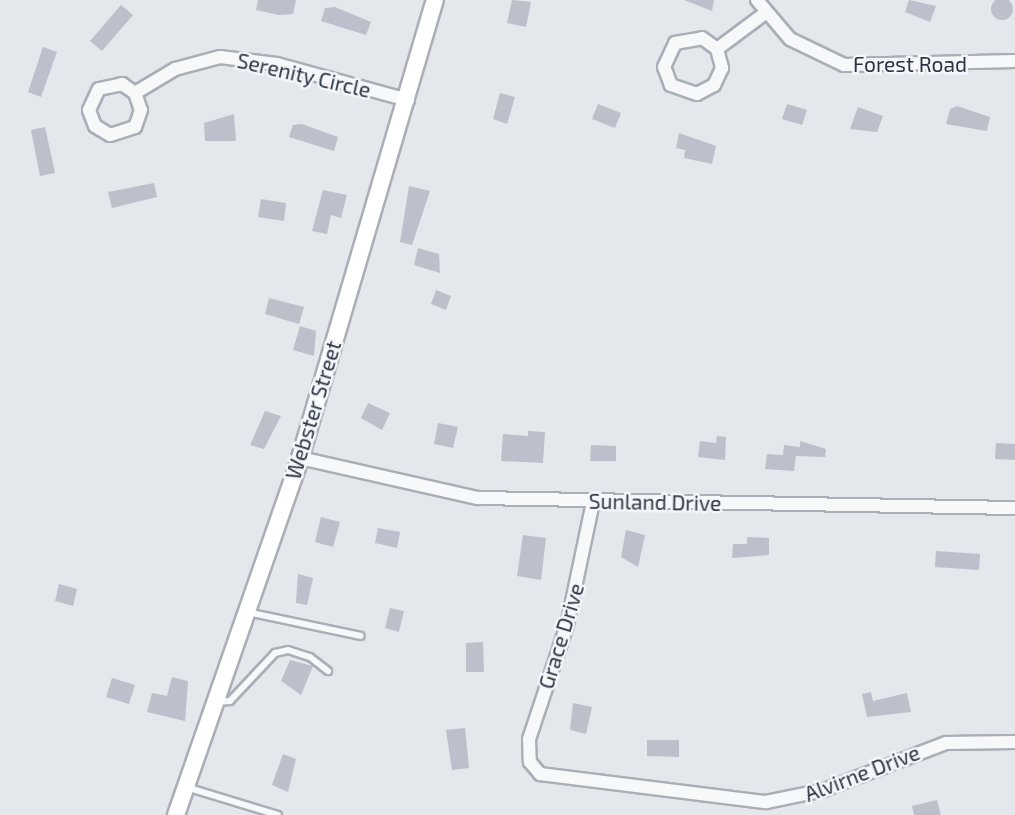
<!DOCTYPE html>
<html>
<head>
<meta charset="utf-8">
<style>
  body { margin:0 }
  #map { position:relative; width:1015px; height:815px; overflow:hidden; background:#e4e7ec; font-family:"Exo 2",sans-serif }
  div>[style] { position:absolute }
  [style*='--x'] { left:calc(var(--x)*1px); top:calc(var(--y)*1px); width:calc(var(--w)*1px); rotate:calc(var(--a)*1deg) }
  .building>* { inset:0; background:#bbc0ca }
  .round { border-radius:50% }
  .roads { filter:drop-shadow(2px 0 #a9aeb7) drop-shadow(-2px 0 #a9aeb7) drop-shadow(0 2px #a9aeb7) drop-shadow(0 -2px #a9aeb7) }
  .service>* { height:6px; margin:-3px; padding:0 3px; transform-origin:3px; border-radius:3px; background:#f7f8fa }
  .minor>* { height:12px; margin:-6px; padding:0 6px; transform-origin:6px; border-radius:6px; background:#f7f8fa }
  .secondary>* { height:16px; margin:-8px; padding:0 8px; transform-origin:8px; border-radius:8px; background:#fff }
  span { translate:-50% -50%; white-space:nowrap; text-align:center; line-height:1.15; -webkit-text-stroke:5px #f4f6f9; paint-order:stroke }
  .street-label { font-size:21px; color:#2b3445 }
</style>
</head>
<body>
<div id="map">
  <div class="building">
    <div class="round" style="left:991px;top:-2px;width:22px;height:22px"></div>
    <div style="clip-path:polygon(258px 0,296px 0,293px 14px,279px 15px,256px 10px)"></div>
    <div style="clip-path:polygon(512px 0,531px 2px,526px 27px,507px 23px)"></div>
    <div style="clip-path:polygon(684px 0,714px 0,712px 11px)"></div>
    <div style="clip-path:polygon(909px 0,936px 6px,930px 22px,905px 12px)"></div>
    <div style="clip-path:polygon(121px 5px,133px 15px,102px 51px,90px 41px)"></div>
    <div style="clip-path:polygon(335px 7px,371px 22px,366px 35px,321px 21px,325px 8px)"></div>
    <div style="clip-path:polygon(43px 47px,57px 52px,41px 97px,28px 92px)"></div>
    <div style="clip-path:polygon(500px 93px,515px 97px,507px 124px,493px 119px)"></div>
    <div style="clip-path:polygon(598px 104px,621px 113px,615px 128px,592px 119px)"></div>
    <div style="clip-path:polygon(787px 104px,807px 110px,802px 125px,782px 119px)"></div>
    <div style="clip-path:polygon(957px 106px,990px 117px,987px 131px,946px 124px,950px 109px)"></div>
    <div style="clip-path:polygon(858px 107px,883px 116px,877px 132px,850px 129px)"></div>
    <div style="clip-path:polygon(234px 114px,236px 141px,205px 141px,204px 123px)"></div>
    <div style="clip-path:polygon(302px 124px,338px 137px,334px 151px,289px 137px,293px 125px)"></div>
    <div style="clip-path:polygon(45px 127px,55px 173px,40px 176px,31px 130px)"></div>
    <div style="clip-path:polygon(679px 133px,716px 146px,712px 164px,684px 158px,685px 150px,676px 148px)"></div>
    <div style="clip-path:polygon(154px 183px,157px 197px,112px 208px,108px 192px)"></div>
    <div style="clip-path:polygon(409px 186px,430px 191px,412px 245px,400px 242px)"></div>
    <div style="clip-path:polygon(323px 190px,347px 195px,341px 218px,331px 215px,327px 234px,312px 231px)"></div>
    <div style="clip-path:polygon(261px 199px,286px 203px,284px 221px,258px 217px)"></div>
    <div style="clip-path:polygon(418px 248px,439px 254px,440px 273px,414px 265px)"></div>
    <div style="clip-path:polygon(436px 290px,451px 296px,446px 310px,431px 304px)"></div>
    <div style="clip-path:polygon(269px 298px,304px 307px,299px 324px,265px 314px)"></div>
    <div style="clip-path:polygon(300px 326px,316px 331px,314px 356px,293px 350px)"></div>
    <div style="clip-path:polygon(368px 403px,390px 413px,382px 430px,361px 418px)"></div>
    <div style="clip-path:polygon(265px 411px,281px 416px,264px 449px,250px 445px)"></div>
    <div style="clip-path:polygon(438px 423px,458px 427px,453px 448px,434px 444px)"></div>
    <div style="clip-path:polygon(528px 431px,545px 432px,543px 463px,501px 461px,503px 434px,528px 436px)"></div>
    <div style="clip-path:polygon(717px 436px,726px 437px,725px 460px,698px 457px,700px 441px,716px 443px)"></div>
    <div style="clip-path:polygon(800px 441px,826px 449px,825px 457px,796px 456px,794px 471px,765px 469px,767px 454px,783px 455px,784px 445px,800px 447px)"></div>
    <div style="clip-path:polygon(996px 443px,1015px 444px,1015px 460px,995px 459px)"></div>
    <div style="clip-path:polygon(591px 445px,616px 446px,616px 461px,590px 461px)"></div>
    <div style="clip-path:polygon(321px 517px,340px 522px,333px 547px,315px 542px)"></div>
    <div style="clip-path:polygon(378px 528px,400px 532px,397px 548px,375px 543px)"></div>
    <div style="clip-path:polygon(626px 530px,645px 535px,638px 567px,621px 557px)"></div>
    <div style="clip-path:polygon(523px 535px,546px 538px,541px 580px,517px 576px)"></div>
    <div style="clip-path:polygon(747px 537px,769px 538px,769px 555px,732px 558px,733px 544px,747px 544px)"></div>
    <div style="clip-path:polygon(936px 551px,980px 554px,979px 570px,935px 567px)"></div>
    <div style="clip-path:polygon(298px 574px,313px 578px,307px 605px,296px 603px)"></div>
    <div style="clip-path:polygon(59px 584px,77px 589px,73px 606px,55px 601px)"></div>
    <div style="clip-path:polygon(390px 608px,404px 611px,399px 632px,385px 628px)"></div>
    <div style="clip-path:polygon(483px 642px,484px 672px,466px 672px,466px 643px)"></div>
    <div style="clip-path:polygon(290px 660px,313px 666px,301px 695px,281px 681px)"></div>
    <div style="clip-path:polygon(172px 677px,188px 681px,185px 721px,147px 712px,152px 693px,167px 696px)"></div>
    <div style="clip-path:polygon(112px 678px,135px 685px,129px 704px,106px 697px)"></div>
    <div style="clip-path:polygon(871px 692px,873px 701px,907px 693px,911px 712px,867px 717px,862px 694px)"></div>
    <div style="clip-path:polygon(573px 703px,592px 707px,586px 734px,570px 730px)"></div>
    <div style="clip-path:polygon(465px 728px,469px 768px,452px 770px,446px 730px)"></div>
    <div style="clip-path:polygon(647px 740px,679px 740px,679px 757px,647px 756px)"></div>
    <div style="clip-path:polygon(283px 754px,296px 759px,288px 792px,272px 785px)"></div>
    <div style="clip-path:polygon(937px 800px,941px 815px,914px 815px,912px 806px)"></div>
  </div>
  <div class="roads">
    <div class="service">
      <div style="--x:247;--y:612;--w:116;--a:11.9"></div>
      <div style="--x:216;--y:702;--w:14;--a:-4"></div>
      <div style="--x:230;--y:701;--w:66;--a:-46.8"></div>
      <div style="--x:275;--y:653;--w:13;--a:-13"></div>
      <div style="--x:288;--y:650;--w:23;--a:18"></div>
      <div style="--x:310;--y:657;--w:23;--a:38"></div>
      <div style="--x:186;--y:787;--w:96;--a:16.9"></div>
    </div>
    <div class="minor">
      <div style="--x:757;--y:0;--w:51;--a:49.8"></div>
      <div style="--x:790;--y:39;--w:60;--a:25.7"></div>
      <div style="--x:844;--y:65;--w:171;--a:-1.3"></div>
      <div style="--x:717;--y:49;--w:20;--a:75"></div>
      <div style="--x:722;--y:68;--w:19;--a:115"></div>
      <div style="--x:714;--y:85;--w:19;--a:152"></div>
      <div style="--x:697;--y:94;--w:28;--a:-161"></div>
      <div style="--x:671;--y:85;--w:19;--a:-111"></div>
      <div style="--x:664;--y:67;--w:26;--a:-65"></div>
      <div style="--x:675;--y:43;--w:27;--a:-10"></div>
      <div style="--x:702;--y:38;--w:19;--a:36"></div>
      <div style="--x:717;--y:49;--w:59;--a:-36.7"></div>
      <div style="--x:135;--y:93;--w:18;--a:71"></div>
      <div style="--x:141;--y:110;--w:18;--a:109"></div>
      <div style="--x:135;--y:127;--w:26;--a:162"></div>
      <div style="--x:110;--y:135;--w:17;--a:-149"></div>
      <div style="--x:95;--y:126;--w:17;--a:-111"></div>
      <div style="--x:89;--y:110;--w:23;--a:-65"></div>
      <div style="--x:99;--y:89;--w:24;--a:-12"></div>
      <div style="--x:122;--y:84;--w:16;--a:35"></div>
      <div style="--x:135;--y:93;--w:47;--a:-31"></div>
      <div style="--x:175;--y:69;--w:47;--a:-14.9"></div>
      <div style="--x:220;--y:57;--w:57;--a:7"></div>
      <div style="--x:277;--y:64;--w:136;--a:15.4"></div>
      <div style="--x:300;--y:458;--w:182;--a:12.7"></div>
      <div style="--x:478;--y:498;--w:537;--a:1.07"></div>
      <div style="--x:593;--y:502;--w:126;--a:101.9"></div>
      <div style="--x:567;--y:625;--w:120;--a:108.4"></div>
      <div style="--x:529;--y:739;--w:23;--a:88"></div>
      <div style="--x:530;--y:762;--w:16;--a:50"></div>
      <div style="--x:540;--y:774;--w:228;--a:7.1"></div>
      <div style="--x:766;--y:802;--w:59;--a:-11.7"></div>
      <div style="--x:824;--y:790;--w:131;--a:-21.1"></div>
      <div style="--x:946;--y:743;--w:69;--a:-0.8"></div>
    </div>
    <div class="secondary">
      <div style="--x:176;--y:815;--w:378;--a:-70.8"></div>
      <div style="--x:300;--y:458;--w:477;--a:-73.6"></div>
    </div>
  </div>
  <div class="street-label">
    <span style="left:910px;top:64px">Forest Road</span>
    <span style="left:304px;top:75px;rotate:13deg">Serenity Circle</span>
    <span style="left:313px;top:410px;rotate:-73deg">Webster Street</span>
    <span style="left:655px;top:502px;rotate:1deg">Sunland Drive</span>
    <span style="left:561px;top:636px;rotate:-73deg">Grace Drive</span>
    <span style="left:862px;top:773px;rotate:-21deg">Alvirne Drive</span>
  </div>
</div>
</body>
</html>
